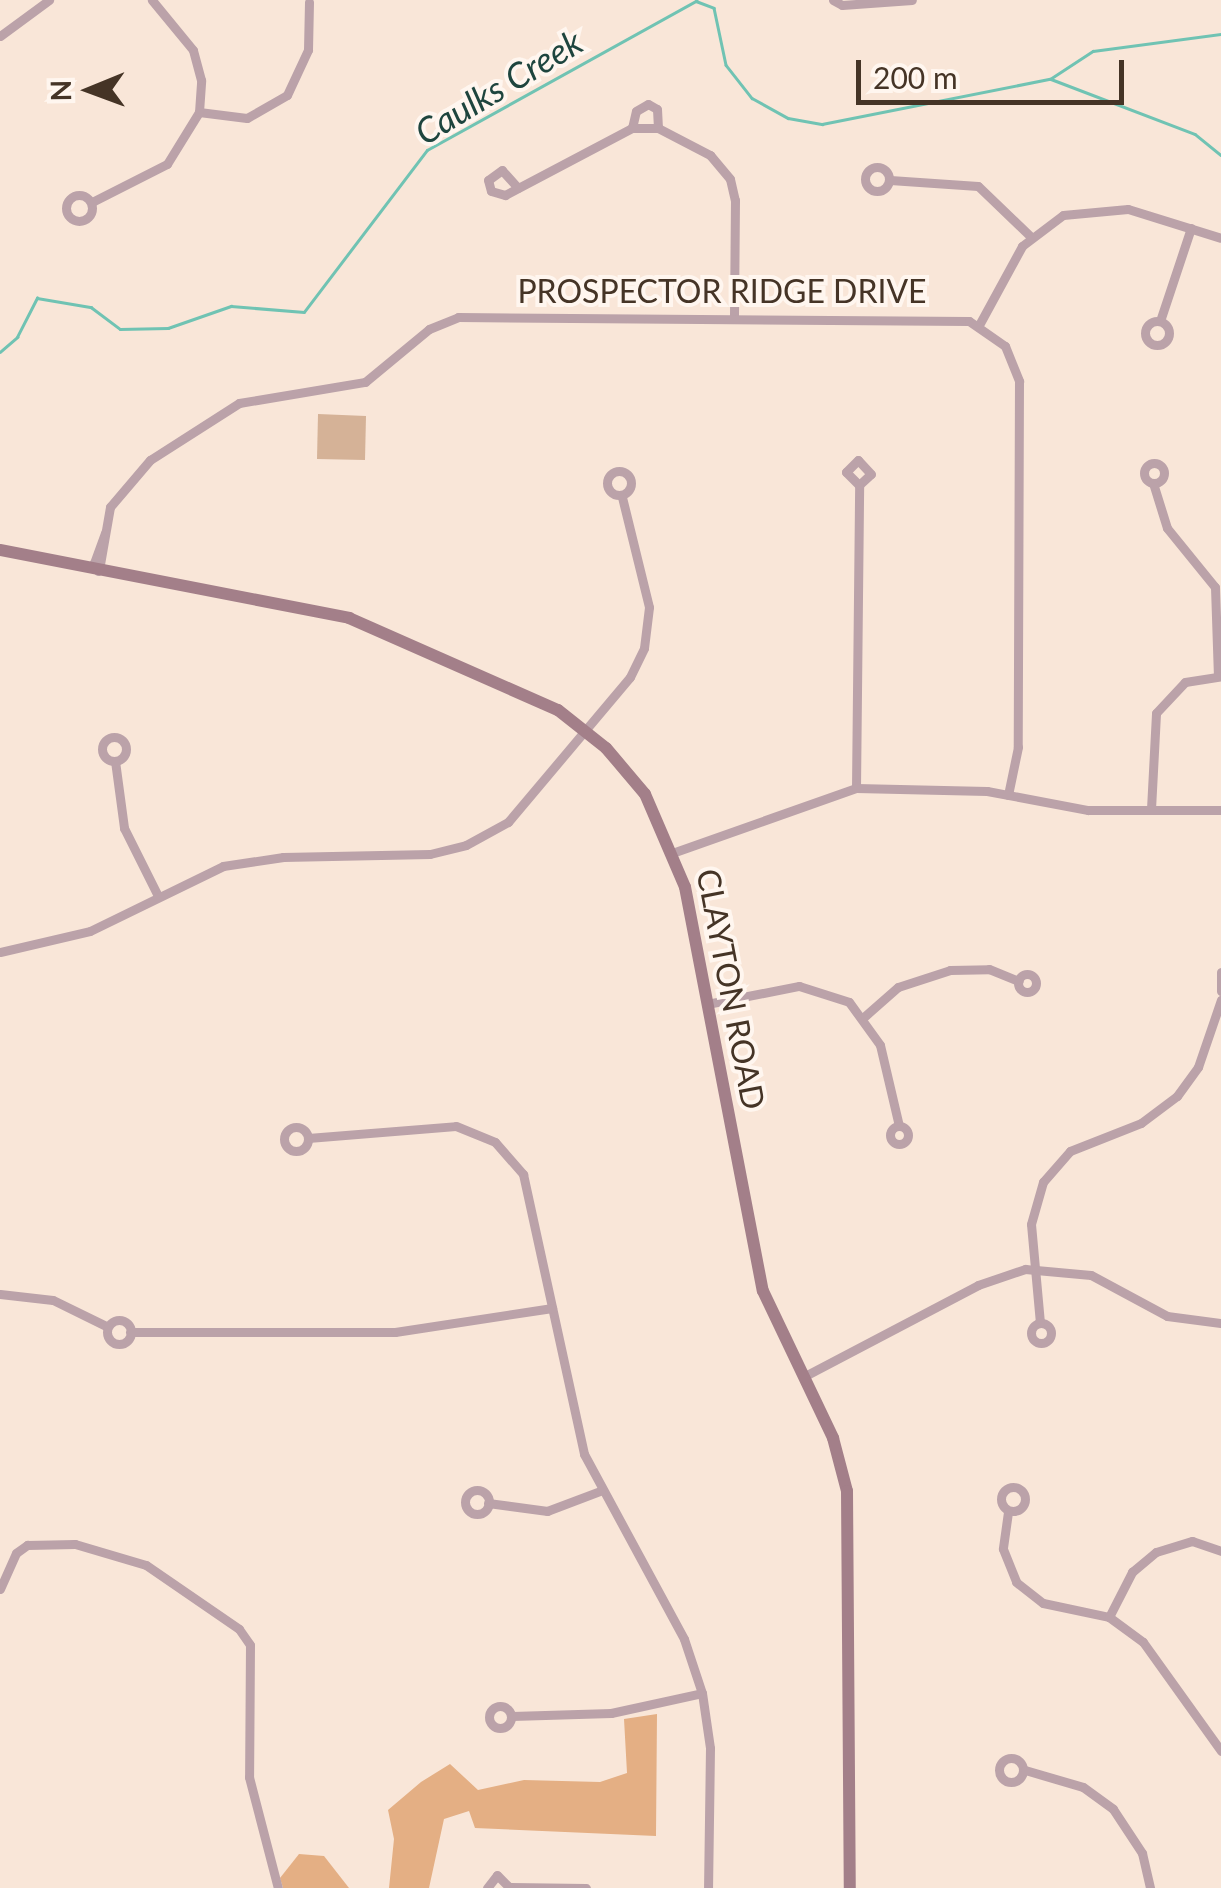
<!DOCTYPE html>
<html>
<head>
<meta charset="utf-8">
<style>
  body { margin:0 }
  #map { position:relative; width:1221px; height:1888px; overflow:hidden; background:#f9e6d8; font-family:Lato,sans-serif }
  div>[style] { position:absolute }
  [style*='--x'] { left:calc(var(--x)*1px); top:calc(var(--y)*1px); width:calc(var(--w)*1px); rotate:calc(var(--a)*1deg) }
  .green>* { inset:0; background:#d5b297 }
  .forest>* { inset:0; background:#e4af84 }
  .stream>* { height:2.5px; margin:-1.25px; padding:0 1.25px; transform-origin:1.25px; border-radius:1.25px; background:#70c3b3 }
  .street>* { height:9px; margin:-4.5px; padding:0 4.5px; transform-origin:4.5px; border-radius:4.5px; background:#bba2a9 }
  .street>.ring { margin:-4.5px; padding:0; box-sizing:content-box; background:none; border:9px solid #bba2a9; border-radius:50% }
  .secondary>* { height:12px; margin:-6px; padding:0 6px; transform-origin:6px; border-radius:6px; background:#a37f89 }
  span { translate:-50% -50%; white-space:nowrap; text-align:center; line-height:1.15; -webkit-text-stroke:8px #fff6ef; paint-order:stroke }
  .street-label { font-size:32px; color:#453426 }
  .water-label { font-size:35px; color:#1e453e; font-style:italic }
  .north { position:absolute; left:40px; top:40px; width:100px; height:100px; -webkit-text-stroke:8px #fff6ef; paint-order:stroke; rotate:269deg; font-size:28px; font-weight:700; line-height:40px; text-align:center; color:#453426 }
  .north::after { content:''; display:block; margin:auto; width:35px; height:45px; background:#453426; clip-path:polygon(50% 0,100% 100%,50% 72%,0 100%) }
  .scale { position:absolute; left:856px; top:60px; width:268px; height:45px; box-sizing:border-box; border:5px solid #453426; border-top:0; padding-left:12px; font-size:30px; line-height:35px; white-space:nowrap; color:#453426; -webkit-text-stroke:8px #fff6ef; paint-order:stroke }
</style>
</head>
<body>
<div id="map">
  <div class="green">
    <div style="clip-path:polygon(318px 414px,366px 416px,365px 460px,317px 459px)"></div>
  </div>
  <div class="forest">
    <div style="clip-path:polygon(657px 1714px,656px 1836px,475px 1828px,469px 1811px,444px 1819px,429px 1888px,389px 1888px,394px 1839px,388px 1810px,421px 1782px,450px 1764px,478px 1790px,524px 1780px,600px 1782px,627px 1773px,624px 1719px)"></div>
    <div style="clip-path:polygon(299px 1854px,324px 1856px,349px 1888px,283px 1888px,280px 1878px)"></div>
  </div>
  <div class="stream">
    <div style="--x:1051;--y:79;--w:154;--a:20.9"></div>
    <div style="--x:1195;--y:134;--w:33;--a:39"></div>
    <div style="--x:0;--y:352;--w:23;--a:-41"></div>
    <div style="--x:17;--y:337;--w:44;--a:-62.9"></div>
    <div style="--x:37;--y:298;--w:55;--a:9.5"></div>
    <div style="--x:91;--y:307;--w:36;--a:37"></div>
    <div style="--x:120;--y:329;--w:48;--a:-1.2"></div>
    <div style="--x:168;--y:328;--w:67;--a:-19.2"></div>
    <div style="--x:231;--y:306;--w:73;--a:4.7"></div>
    <div style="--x:304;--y:312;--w:203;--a:-52.8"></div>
    <div style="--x:427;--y:150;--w:308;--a:-29"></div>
    <div style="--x:696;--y:1;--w:19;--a:21"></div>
    <div style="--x:714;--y:8;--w:58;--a:78.1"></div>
    <div style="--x:726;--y:65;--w:42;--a:51.8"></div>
    <div style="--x:752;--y:98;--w:41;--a:29.1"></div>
    <div style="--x:788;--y:118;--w:35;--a:10"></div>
    <div style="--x:822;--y:124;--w:232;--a:-11.2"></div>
    <div style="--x:1050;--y:79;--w:51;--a:-33.1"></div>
    <div style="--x:1093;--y:51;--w:129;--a:-7.6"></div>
  </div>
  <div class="street">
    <div style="--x:833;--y:0;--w:10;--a:29"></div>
    <div style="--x:842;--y:5;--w:70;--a:-4.1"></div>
    <div style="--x:0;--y:36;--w:61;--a:-36.3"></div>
    <div style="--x:199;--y:112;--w:48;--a:7.1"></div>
    <div style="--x:247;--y:118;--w:46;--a:-29.9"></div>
    <div style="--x:287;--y:95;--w:50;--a:-65"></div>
    <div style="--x:308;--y:50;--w:48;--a:-88.8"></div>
    <div style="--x:632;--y:128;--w:17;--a:-77"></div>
    <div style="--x:636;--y:111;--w:14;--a:-30"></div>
    <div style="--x:648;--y:104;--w:10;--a:29"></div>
    <div style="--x:657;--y:109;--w:19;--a:87"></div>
    <div class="ring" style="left:865px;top:167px;width:15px;height:15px"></div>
    <div style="--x:890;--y:180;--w:88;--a:3.9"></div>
    <div style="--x:978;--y:186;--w:74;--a:43.9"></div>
    <div style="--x:518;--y:188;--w:24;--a:-132"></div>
    <div style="--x:502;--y:170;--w:17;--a:144"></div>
    <div style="--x:488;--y:180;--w:11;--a:75"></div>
    <div style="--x:491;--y:191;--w:15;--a:16"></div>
    <div style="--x:505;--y:195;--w:144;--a:-27.8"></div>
    <div style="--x:632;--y:128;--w:26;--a:0"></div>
    <div style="--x:658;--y:128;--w:59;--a:27.4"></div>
    <div style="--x:710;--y:155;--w:31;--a:50"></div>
    <div style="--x:730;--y:179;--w:22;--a:77"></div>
    <div style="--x:735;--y:200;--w:116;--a:90.5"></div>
    <div class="ring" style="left:66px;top:195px;width:17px;height:17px"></div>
    <div style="--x:92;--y:202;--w:84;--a:-26.9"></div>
    <div style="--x:167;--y:164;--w:61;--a:-58.4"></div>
    <div style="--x:199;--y:112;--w:32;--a:-86"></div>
    <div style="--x:201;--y:80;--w:31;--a:-105"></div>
    <div style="--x:193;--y:50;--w:65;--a:-129.4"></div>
    <div style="--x:1160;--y:321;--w:98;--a:-71.6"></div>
    <div class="ring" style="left:1145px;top:321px;width:15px;height:15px"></div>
    <div style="--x:979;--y:325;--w:90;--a:-61.4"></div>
    <div style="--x:1022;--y:246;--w:51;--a:-37.1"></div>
    <div style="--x:1063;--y:215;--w:65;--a:-5.3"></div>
    <div style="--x:1128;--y:209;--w:97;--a:17.3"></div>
    <div class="ring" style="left:1144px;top:463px;width:11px;height:11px"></div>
    <div class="ring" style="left:607px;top:471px;width:15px;height:15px"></div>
    <div style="--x:1153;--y:483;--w:47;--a:72.7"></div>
    <div style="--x:1167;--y:528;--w:76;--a:50.9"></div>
    <div style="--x:1215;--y:587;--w:89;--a:88.1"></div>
    <div style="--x:99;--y:570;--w:64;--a:-80.1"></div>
    <div style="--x:110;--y:507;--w:62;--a:-49.6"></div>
    <div style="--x:150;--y:460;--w:106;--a:-32.6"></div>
    <div style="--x:239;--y:403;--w:128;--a:-9.5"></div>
    <div style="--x:365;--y:382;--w:83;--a:-39.6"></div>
    <div style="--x:429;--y:329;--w:31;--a:-22"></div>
    <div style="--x:458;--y:317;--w:511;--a:0.45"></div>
    <div style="--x:969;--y:321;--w:44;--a:34.8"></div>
    <div style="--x:1005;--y:346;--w:38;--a:68"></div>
    <div style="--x:1019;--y:381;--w:366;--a:90.2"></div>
    <div style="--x:1018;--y:747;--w:49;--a:101.8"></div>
    <div style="--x:98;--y:571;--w:9;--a:-117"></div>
    <div style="--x:94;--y:563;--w:32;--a:-70"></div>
    <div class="ring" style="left:102px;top:737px;width:15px;height:15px"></div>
    <div style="--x:115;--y:761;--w:68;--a:82.3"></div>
    <div style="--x:124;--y:828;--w:74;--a:63.4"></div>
    <div style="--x:856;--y:788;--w:303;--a:-89.4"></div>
    <div style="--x:859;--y:485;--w:16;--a:-43"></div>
    <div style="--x:871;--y:474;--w:19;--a:-133"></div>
    <div style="--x:858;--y:460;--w:17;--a:135"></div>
    <div style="--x:846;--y:472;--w:18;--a:45"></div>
    <div style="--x:1151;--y:809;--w:96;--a:-87"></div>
    <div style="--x:1156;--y:713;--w:42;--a:-46.9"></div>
    <div style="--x:1185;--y:682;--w:36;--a:-9"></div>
    <div style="--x:675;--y:852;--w:192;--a:-19.5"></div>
    <div style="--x:856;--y:788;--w:131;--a:1.3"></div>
    <div style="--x:987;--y:791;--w:103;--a:10.7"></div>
    <div style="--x:1088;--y:810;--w:133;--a:0"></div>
    <div style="--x:0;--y:952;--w:92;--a:-13.1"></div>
    <div style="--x:90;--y:931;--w:148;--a:-26"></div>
    <div style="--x:223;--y:866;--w:61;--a:-8.5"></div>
    <div style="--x:283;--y:857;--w:147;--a:-1.2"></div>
    <div style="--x:430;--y:854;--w:37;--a:-14"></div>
    <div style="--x:466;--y:845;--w:48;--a:-28.7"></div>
    <div style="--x:508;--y:822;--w:189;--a:-49.9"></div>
    <div style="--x:630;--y:677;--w:32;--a:-64"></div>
    <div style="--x:644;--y:648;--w:41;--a:-83"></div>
    <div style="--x:649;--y:607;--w:113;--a:-103.8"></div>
    <div style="--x:1221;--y:972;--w:19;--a:90"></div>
    <div class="ring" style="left:1018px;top:974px;width:9px;height:9px"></div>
    <div style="--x:707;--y:1004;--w:94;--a:-11.1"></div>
    <div style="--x:799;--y:986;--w:52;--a:17.7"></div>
    <div style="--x:849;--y:1002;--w:53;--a:54.2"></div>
    <div style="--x:880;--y:1045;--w:83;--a:76.8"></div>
    <div style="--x:865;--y:1016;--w:44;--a:-41.3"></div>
    <div style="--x:898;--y:987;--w:55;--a:-18.1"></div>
    <div style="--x:950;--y:970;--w:39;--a:-1"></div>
    <div style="--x:989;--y:969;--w:32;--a:22"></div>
    <div class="ring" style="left:890px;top:1126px;width:9px;height:9px"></div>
    <div class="ring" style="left:284px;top:1127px;width:15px;height:15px"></div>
    <div style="--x:308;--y:1138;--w:148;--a:-4.6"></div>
    <div style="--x:456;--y:1126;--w:42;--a:22.3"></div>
    <div style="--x:495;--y:1142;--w:43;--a:48.8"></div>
    <div style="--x:523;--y:1174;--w:287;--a:77.7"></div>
    <div style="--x:584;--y:1454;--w:210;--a:61.6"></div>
    <div style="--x:684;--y:1639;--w:57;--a:71.6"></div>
    <div style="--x:702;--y:1693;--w:56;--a:81.7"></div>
    <div style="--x:710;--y:1748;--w:140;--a:90.8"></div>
    <div style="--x:0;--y:1294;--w:53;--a:6.5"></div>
    <div style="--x:53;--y:1300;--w:61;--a:26.1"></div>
    <div class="ring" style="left:107px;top:1320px;width:15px;height:15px"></div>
    <div class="ring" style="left:1031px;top:1323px;width:11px;height:11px"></div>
    <div style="--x:1040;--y:1323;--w:99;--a:-95.2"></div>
    <div style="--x:1031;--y:1224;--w:44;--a:-74.1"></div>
    <div style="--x:1043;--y:1182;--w:41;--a:-48.9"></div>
    <div style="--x:1070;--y:1151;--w:76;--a:-21.5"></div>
    <div style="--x:1141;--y:1123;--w:45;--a:-36.9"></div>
    <div style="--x:1177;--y:1096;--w:36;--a:-54"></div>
    <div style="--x:1198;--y:1067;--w:71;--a:-71.1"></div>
    <div style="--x:130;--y:1332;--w:265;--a:0"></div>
    <div style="--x:395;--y:1332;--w:159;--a:-8.7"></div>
    <div style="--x:803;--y:1377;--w:198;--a:-27.7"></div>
    <div style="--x:978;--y:1285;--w:50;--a:-18.8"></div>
    <div style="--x:1025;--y:1269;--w:66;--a:5.2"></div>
    <div style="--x:1091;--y:1275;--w:86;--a:28.3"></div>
    <div style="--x:1167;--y:1316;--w:54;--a:7.4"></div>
    <div class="ring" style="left:1001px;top:1487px;width:15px;height:15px"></div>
    <div class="ring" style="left:465px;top:1490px;width:15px;height:15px"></div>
    <div style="--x:488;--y:1503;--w:60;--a:7.7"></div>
    <div style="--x:547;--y:1511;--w:57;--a:-20.7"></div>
    <div style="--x:1008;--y:1512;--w:37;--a:98"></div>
    <div style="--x:1003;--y:1549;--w:35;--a:68"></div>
    <div style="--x:1016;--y:1582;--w:34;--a:38"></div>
    <div style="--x:1043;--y:1603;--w:67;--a:12"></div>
    <div style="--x:1109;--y:1617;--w:42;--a:36.3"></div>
    <div style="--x:1143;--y:1642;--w:134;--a:54.4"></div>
    <div style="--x:0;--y:1589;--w:39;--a:-66"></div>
    <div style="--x:16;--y:1553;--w:14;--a:-36"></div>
    <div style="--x:27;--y:1545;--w:48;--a:-1.2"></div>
    <div style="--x:75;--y:1544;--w:74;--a:16.5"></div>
    <div style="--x:146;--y:1565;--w:113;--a:34.5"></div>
    <div style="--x:239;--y:1629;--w:19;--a:55"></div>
    <div style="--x:250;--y:1645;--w:132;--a:90.4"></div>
    <div style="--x:249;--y:1777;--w:115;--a:75.4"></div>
    <div style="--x:1109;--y:1617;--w:51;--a:-62.9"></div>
    <div style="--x:1132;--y:1572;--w:31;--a:-40"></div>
    <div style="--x:1156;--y:1552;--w:38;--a:-17"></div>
    <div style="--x:1192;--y:1541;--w:31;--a:19"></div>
    <div class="ring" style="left:489px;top:1706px;width:13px;height:13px"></div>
    <div style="--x:512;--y:1716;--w:99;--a:-1.7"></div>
    <div style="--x:611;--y:1713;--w:93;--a:-12.4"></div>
    <div class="ring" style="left:999px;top:1758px;width:15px;height:15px"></div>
    <div style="--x:1025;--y:1770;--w:60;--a:16.3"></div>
    <div style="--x:1083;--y:1787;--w:37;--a:36"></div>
    <div style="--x:1113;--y:1809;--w:53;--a:56.6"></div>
    <div style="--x:1142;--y:1853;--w:36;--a:77"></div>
    <div style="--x:510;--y:1887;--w:76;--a:0.8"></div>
    <div style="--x:487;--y:1888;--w:16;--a:-52"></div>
    <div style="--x:497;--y:1875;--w:18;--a:45"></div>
  </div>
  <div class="secondary">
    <div style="--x:0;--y:550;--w:356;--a:11"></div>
    <div style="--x:349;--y:618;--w:228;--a:23.8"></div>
    <div style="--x:558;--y:710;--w:61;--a:38.4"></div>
    <div style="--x:606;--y:748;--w:60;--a:49.7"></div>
    <div style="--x:645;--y:794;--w:101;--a:66.7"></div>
    <div style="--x:685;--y:887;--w:411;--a:79.1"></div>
    <div style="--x:763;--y:1291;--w:163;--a:64.5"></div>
    <div style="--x:833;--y:1438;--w:55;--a:75.2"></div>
    <div style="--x:847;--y:1491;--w:397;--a:89.6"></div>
  </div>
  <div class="street-label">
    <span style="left:722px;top:291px">PROSPECTOR RIDGE DRIVE</span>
    <span style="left:731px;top:989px;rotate:79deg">CLAYTON ROAD</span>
  </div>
  <div class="water-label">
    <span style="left:498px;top:86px;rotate:-31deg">Caulks Creek</span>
  </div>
  <div class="north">N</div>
  <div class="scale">200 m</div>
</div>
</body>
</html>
